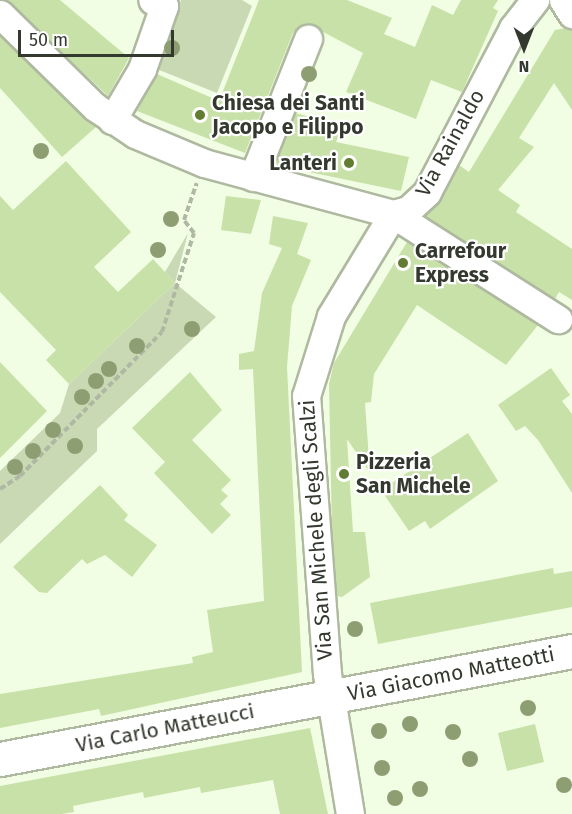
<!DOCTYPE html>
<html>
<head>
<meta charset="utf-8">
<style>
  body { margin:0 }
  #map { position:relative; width:572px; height:814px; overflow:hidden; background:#f1fee3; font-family:"Fira Sans",sans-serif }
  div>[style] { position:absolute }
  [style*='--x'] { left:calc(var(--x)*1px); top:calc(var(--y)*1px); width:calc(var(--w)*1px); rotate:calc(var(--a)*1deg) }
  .green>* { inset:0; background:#c9d9b4 }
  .building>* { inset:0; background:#c8e1a8 }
  .path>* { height:4px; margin-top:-2px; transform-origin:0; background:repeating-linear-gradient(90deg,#aeb8a3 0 6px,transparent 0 9px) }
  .roads { filter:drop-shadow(2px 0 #aeb9a0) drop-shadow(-2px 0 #aeb9a0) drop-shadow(0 2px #aeb9a0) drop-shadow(0 -2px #aeb9a0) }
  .minor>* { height:27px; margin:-13.5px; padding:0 13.5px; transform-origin:13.5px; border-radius:13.5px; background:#fff }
  .major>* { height:33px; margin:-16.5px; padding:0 16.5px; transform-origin:16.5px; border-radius:16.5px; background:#fff }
  .trees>* { width:16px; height:16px; margin:-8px; border-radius:50%; background:#8d9f72 }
  .dots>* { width:16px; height:16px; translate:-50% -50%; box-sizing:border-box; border:3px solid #fff; border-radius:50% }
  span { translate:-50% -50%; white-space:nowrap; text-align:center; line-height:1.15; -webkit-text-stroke:4.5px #fff; paint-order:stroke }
  .poi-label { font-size:21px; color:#34392f; font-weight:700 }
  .left { translate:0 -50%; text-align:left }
  .right { translate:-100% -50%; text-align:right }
  .street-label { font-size:21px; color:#34392f }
  .north { position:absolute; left:494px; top:18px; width:60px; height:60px; -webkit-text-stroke:4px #fff; paint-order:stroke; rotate:180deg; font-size:16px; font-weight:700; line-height:24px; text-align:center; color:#34392f }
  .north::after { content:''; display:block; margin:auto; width:21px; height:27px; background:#34392f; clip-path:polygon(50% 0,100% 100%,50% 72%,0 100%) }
  .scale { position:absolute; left:18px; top:30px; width:156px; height:27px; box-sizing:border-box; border:3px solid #34392f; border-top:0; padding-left:8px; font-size:18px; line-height:21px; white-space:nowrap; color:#34392f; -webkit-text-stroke:4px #fff; paint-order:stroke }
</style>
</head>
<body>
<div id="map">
  <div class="green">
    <div style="clip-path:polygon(181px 0,242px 0,252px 6px,217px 93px,154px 68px)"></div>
    <div style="clip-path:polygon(188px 233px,175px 283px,216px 317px,97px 429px,97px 451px,0 544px,0 471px,60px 413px,69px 384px,175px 283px,165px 272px)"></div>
  </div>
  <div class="building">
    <div style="clip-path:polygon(6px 0,60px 0,129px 58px,108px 96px)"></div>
    <div style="clip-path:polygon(259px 0,347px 0,392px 18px,384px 34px,415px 47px,432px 5px,453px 15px,461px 0,498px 0,493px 8px,498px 11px,462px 92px,431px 80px,416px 119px,346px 92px,363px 53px,306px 23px,293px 33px,245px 153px,137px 111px,157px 74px,219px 101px)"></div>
    <div style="clip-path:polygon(566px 28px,572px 30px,572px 110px,554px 83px,519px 138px,534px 147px,498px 190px,520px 205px,516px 212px,572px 249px,572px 300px,559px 292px,555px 299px,425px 216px,441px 199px,459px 165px,469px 172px,555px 30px)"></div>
    <div style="clip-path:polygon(0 36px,96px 127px,62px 157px,0 88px)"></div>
    <div style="clip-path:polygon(295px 113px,344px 125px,336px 142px,409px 157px,401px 191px,275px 165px)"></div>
    <div style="clip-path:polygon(66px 161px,131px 232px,94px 267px,118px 292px,153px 259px,175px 283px,69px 384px,46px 360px,56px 350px,0 292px,0 196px,13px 210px)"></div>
    <div style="clip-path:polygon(226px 196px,261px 200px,251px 234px,221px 230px)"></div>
    <div style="clip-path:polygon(273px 216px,308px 223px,297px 254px,311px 260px,292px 306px,287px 367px,302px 672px,101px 716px,99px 709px,0 728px,0 694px,193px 663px,192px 657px,213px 652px,207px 610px,264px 601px,253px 369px,239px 370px,239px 354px,254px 351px,262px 293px,282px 248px,269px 244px)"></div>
    <div style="clip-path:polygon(407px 242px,538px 325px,506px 365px,417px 305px,374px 374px,371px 402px,365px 403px,370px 473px,347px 439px,353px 532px,365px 532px,370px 577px,342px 597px,337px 596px,332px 533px,329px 384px,334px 363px)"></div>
    <div style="clip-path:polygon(0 362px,47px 411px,0 458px)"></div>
    <div style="clip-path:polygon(551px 368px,570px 395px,562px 401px,572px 414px,572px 493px,538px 440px,525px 426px,516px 431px,498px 405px)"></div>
    <div style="clip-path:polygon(190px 372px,222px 410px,192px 440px,231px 480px,221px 490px,228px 496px,220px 504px,231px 515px,212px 534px,154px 473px,165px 462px,132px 428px)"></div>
    <div style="clip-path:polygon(468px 433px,498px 481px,430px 529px,425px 521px,409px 531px,381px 490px)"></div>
    <div style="clip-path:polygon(100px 485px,128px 515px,124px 520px,157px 545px,132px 577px,105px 555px,87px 564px,82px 559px,47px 593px,39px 592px,13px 567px)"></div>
    <div style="clip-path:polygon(553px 568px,554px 574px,572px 571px,572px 607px,378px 644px,370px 603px)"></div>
    <div style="clip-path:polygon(535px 724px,544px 762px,507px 771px,498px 733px)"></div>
    <div style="clip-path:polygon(310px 728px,328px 814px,280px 814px,273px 780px,201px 793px,200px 787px,144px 798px,143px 792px,73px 806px,74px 812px,62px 814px,0 814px,0 786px)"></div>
  </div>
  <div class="path">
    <div style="--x:0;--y:489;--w:24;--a:-33"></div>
    <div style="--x:20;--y:476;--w:202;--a:-45.4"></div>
    <div style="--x:162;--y:332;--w:104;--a:-72.1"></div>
    <div style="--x:194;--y:233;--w:16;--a:-128"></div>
    <div style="--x:184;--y:220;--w:39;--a:-71"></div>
  </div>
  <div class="roads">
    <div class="minor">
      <div style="--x:563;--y:0;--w:17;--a:57"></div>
      <div style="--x:0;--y:14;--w:133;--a:44.4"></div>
      <div style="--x:95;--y:107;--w:48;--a:34"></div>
      <div style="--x:135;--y:134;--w:75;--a:22.8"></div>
      <div style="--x:204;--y:163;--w:196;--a:15.1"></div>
      <div style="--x:393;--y:214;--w:196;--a:32.5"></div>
      <div style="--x:112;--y:120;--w:59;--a:-59.5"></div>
      <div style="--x:142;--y:69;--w:67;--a:-70.8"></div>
      <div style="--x:164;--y:6;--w:13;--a:-153"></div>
      <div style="--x:253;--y:177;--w:149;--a:-68.3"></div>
      <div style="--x:393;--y:214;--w:16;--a:-15"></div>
      <div style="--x:408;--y:210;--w:26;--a:-43"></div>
      <div style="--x:427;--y:192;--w:185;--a:-62.3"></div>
      <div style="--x:513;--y:28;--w:36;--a:-52"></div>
      <div style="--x:350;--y:814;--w:142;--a:-99.3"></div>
      <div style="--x:327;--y:674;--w:279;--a:-94.3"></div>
      <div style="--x:306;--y:396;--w:84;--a:-72.6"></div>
      <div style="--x:331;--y:316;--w:119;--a:-58.7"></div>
    </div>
    <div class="major">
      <div style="--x:0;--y:759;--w:582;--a:-10.69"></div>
    </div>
  </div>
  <div class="trees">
    <div style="left:172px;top:48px"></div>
    <div style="left:309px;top:74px"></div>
    <div style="left:41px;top:151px"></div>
    <div style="left:171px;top:219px"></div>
    <div style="left:158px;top:250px"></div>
    <div style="left:192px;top:329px"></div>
    <div style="left:137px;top:346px"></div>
    <div style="left:109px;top:369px"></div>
    <div style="left:96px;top:381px"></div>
    <div style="left:82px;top:397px"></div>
    <div style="left:53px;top:430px"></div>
    <div style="left:75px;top:446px"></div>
    <div style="left:33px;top:451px"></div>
    <div style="left:15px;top:467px"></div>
    <div style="left:355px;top:629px"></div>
    <div style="left:528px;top:708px"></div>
    <div style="left:410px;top:724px"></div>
    <div style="left:379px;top:731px"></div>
    <div style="left:453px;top:732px"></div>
    <div style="left:470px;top:759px"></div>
    <div style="left:382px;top:768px"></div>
    <div style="left:564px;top:785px"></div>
    <div style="left:420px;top:789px"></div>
    <div style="left:395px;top:798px"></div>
  </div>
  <div class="dots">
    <div style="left:200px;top:115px;background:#617d32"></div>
    <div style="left:349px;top:163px;background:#617d32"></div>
    <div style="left:403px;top:263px;background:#617d32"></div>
    <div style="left:344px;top:474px;background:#617d32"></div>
  </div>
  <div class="poi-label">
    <span class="left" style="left:212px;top:115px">Chiesa dei Santi<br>Jacopo e Filippo</span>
    <span class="right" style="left:337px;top:163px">Lanteri</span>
    <span class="left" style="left:415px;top:263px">Carrefour<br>Express</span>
    <span class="left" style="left:356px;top:474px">Pizzeria<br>San Michele</span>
  </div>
  <div class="street-label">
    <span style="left:450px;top:143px;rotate:-61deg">Via Rainaldo</span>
    <span style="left:316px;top:530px;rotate:-94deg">Via San Michele degli Scalzi</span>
    <span style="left:451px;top:674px;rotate:-11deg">Via Giacomo Matteotti</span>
    <span style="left:165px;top:728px;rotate:-11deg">Via Carlo Matteucci</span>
  </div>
  <div class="north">N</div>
  <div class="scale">50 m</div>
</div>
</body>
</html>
